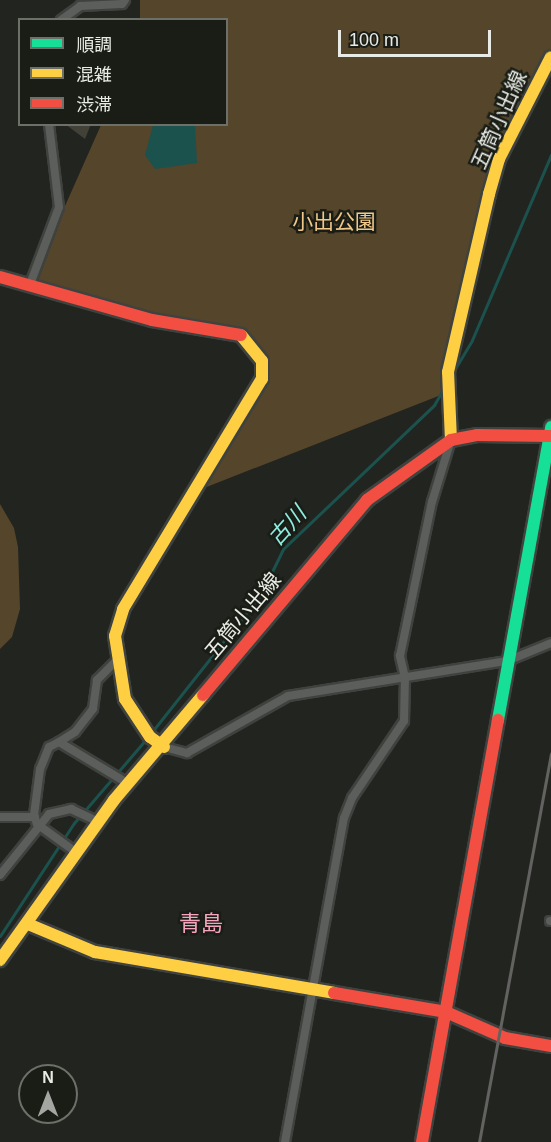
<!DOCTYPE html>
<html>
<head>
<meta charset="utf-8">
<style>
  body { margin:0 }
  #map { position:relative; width:551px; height:1142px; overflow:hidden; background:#222420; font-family:Arial,"Noto Sans JP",sans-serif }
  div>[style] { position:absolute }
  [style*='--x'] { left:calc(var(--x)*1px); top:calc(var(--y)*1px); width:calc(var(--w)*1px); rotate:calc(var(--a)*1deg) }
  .green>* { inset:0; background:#55452a }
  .water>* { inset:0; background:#1b524d }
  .stream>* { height:3px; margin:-1.5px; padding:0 1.5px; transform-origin:1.5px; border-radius:1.5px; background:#1b524d }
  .building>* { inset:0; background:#414137 }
  .roads { filter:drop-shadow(2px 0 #3f423e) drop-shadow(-2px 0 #3f423e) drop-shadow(0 2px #3f423e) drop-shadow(0 -2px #3f423e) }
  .street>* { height:8px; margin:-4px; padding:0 4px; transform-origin:4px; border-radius:4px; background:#5c5e5b }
  .fast>* { height:12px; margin:-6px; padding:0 6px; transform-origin:6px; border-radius:6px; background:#16e098 }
  .slow>* { height:12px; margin:-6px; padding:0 6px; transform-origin:6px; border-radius:6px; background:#ffcf43 }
  .jam>* { height:12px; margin:-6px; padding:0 6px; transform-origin:6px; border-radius:6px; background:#f24e42 }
  .rail>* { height:3px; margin:-1.5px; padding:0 1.5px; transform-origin:1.5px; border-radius:1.5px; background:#626360 }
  span { translate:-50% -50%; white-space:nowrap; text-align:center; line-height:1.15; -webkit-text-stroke:5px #191d15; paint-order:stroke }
  .street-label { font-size:21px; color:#e9ece6 }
  .park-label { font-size:21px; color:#f1c889 }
  .water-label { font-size:22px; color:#8eede0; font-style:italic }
  .neighbourhood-label { font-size:22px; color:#f6a5c0 }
  .legend { position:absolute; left:18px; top:18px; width:210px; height:108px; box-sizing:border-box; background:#191d15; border:2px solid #6c7069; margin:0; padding:8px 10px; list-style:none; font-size:18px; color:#e9ece6 }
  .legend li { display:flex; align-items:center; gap:12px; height:30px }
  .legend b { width:30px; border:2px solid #6c7069 }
  .north { position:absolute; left:18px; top:1064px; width:60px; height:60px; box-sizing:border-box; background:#191d15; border:2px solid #6c7069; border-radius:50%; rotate:0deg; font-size:16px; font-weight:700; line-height:24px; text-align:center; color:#e9ece6 }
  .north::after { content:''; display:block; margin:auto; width:21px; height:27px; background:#a3a6a1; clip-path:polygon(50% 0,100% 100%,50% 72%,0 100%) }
  .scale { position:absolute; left:338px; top:30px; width:153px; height:27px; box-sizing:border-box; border:3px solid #e9ece6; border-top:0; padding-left:8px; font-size:18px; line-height:21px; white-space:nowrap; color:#e9ece6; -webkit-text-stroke:4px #191d15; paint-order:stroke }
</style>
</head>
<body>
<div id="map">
  <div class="green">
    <div style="clip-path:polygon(140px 0,551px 0,551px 57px,499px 159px,446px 393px,199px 490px,262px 379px,262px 360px,246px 338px,152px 320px,29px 287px,101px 125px,226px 124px,226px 20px,140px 19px)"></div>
    <div style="clip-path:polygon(0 504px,14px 528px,18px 547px,20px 609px,12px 637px,0 649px)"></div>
  </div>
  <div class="water">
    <div style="clip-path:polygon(153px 125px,195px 125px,197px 163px,155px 169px,145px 155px)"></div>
  </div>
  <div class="stream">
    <div style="--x:453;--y:372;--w:37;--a:-59"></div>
    <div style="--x:472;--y:340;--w:201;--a:-66.9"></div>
    <div style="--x:151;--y:733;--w:177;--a:-51.6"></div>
    <div style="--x:261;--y:594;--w:50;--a:-63.9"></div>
    <div style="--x:283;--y:549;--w:209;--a:-43.6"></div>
    <div style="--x:434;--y:405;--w:20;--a:-60"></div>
    <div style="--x:0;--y:936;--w:135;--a:-56.8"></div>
    <div style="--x:74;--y:823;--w:112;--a:-49.3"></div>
  </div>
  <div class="building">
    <div style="clip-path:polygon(65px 124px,91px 124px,85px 139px)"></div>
  </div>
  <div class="roads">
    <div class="street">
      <div style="--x:61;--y:20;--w:24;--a:-36"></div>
      <div style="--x:80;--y:6;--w:42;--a:-2.7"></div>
      <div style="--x:122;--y:4;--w:5;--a:-53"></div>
      <div style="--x:29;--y:287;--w:85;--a:-69.4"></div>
      <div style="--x:59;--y:207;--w:84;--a:-96.9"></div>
      <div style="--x:116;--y:661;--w:27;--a:135"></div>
      <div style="--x:97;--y:680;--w:29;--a:98"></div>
      <div style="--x:93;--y:709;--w:29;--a:128"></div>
      <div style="--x:75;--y:732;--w:19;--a:148"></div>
      <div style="--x:59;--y:742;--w:82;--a:31"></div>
      <div style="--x:59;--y:742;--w:11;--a:153"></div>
      <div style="--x:49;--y:747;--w:24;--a:112"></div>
      <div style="--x:40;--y:769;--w:46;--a:97.4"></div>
      <div style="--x:34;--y:815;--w:9;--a:72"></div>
      <div style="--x:37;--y:824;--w:49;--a:35.9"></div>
      <div style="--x:164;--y:747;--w:24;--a:15"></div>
      <div style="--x:187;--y:753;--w:116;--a:-29.4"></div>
      <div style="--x:288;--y:696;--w:222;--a:-9.1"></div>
      <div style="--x:507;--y:661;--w:48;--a:-22.2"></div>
      <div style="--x:0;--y:817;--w:35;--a:0"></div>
      <div style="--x:0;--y:875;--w:78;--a:-51.2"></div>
      <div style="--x:49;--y:814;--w:23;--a:-13"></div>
      <div style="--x:71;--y:809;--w:31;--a:25"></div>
      <div style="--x:550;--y:921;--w:1;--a:0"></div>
      <div style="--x:285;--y:1142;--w:329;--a:-79.7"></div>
      <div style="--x:344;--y:818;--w:22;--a:-68"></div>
      <div style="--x:352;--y:798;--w:93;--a:-56"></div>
      <div style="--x:404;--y:721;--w:43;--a:-88.7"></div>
      <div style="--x:405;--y:678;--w:23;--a:-103"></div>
      <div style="--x:400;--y:656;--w:157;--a:-78.3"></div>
      <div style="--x:432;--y:502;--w:65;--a:-73"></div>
    </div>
    <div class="fast">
      <div style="--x:498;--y:720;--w:298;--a:-79.7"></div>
    </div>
    <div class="slow">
      <div style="--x:451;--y:440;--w:68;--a:-92.5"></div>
      <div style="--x:448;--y:372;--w:183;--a:-77"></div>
      <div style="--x:489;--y:194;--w:36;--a:-74"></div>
      <div style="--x:499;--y:159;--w:114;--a:-63"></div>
      <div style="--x:164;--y:747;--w:17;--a:-144"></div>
      <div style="--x:150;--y:737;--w:45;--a:-123.3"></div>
      <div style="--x:125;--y:699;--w:64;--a:-99"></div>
      <div style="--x:115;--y:636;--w:28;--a:-73"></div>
      <div style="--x:123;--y:609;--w:269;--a:-58.9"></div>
      <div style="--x:262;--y:379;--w:18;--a:-90"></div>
      <div style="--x:262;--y:361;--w:33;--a:-129"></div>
      <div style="--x:28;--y:924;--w:73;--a:22.7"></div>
      <div style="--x:95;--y:952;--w:242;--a:9.7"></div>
      <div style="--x:0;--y:960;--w:196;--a:-54.5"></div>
      <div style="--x:114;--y:800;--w:138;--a:-49.7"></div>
    </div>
    <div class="jam">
      <div style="--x:0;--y:277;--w:158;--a:15.8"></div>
      <div style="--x:152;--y:320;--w:90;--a:9.6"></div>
      <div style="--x:203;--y:695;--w:255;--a:-49.9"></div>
      <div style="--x:367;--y:500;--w:103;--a:-35.5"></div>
      <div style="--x:451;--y:440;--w:26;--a:-11"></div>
      <div style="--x:477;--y:435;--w:73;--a:0.8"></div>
      <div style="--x:334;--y:993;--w:114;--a:9.6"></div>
      <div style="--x:446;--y:1012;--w:64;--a:23.8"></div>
      <div style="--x:505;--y:1038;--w:47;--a:9.9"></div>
      <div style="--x:422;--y:1142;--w:429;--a:-79.8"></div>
    </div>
  </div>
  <div class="rail">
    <div style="--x:479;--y:1142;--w:395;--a:-79.5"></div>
  </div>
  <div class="street-label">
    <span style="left:499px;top:120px;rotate:-66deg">五筒小出線</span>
    <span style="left:243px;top:616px;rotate:-50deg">五筒小出線</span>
  </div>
  <div class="park-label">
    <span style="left:334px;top:222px">小出公園</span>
  </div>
  <div class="water-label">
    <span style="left:287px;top:526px;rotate:-48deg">古川</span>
  </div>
  <div class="neighbourhood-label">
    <span style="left:201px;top:924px">青島</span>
  </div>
  <ul class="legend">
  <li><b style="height:8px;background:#16e098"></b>順調</li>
  <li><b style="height:8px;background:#ffcf43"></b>混雑</li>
  <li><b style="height:8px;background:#f24e42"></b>渋滞</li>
  </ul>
  <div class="north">N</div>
  <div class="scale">100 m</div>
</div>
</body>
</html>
